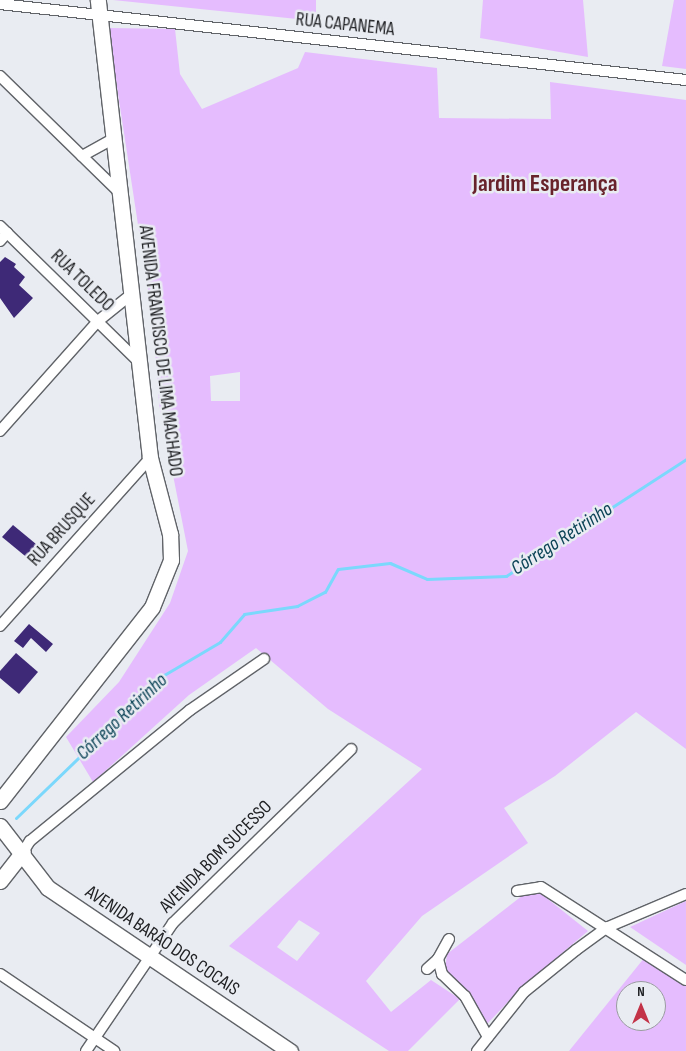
<!DOCTYPE html>
<html>
<head>
<meta charset="utf-8">
<style>
  body { margin:0 }
  #map { position:relative; width:686px; height:1051px; overflow:hidden; background:#e9ecf2; font-family:"Sofia Sans Condensed",sans-serif }
  div>[style] { position:absolute }
  [style*='--x'] { left:calc(var(--x)*1px); top:calc(var(--y)*1px); width:calc(var(--w)*1px); rotate:calc(var(--a)*1deg) }
  .green>* { inset:0; background:#e5bcfe }
  .stream>* { height:3px; margin:-1.5px; padding:0 1.5px; transform-origin:1.5px; border-radius:1.5px; background:#7bd8fc }
  .building>* { inset:0; background:#3e2977 }
  .roads { filter:drop-shadow(1px 0 #606368) drop-shadow(-1px 0 #606368) drop-shadow(0 1px #606368) drop-shadow(0 -1px #606368) }
  .street>* { height:10px; margin:-5px; padding:0 5px; transform-origin:5px; border-radius:5px; background:#fff }
  .secondary>* { height:15px; margin:-7.5px; padding:0 7.5px; transform-origin:7.5px; border-radius:7.5px; background:#fff }
  span { translate:-50% -50%; white-space:nowrap; text-align:center; line-height:1.15; -webkit-text-stroke:5px #e9ecf2; paint-order:stroke }
  .street-label { font-size:19px; color:#212225 }
  .water-label { font-size:20px; color:#0b4356; font-style:italic }
  .district-label { font-size:24px; color:#68222a; font-weight:700 }
  .north { position:absolute; left:616px; top:981px; width:50px; height:50px; box-sizing:border-box; background:#e9ecf2; border:1px solid #999ba0; border-radius:50%; rotate:0deg; font-size:14px; font-weight:700; line-height:20px; text-align:center; color:#212225 }
  .north::after { content:''; display:block; margin:auto; width:18px; height:22px; background:#c33348; clip-path:polygon(50% 0,100% 100%,50% 72%,0 100%) }
</style>
</head>
<body>
<div id="map">
  <div class="green">
    <div style="clip-path:polygon(113px 0,316px 0,316px 21px)"></div>
    <div style="clip-path:polygon(483px 0,583px 0,588px 57px,480px 38px)"></div>
    <div style="clip-path:polygon(674px 0,686px 0,686px 69px,662px 66px)"></div>
    <div style="clip-path:polygon(evenodd,108px 28px,175px 29px,180px 74px,202px 109px,298px 68px,305px 52px,437px 68px,439px 118px,551px 119px,550px 82px,686px 100px,686px 749px,636px 712px,555px 776px,504px 808px,528px 843px,422px 916px,366px 981px,391px 1012px,431px 980px,460px 999px,408px 1051px,389px 1051px,229px 946px,422px 769px,328px 709px,256px 648px,189px 695px,93px 782px,66px 737px,119px 682px,170px 603px,188px 551px,159px 404px,153px 323px,108px 28px,240px 372px,240px 401px,211px 401px,210px 376px,240px 372px,108px 28px,299px 920px,320px 933px,297px 961px,277px 947px,299px 920px)"></div>
    <div style="clip-path:polygon(527px 892px,539px 892px,588px 931px,521px 988px,487px 1024px,445px 970px,447px 954px)"></div>
    <div style="clip-path:polygon(686px 901px,686px 965px,630px 927px)"></div>
    <div style="clip-path:polygon(evenodd,645px 957px,686px 985px,686px 1051px,569px 1051px,645px 957px,626px 991px,656px 991px,656px 1021px,626px 1021px,626px 991px)"></div>
  </div>
  <div class="stream">
    <div style="--x:16;--y:818;--w:206;--a:-44"></div>
    <div style="--x:164;--y:675;--w:65;--a:-30.5"></div>
    <div style="--x:220;--y:642;--w:37;--a:-49"></div>
    <div style="--x:244;--y:614;--w:54;--a:-8.6"></div>
    <div style="--x:297;--y:606;--w:31;--a:-27"></div>
    <div style="--x:325;--y:592;--w:26;--a:-61"></div>
    <div style="--x:338;--y:569;--w:52;--a:-6.6"></div>
    <div style="--x:390;--y:563;--w:40;--a:23.4"></div>
    <div style="--x:427;--y:579;--w:79;--a:-2.2"></div>
    <div style="--x:506;--y:576;--w:215;--a:-33"></div>
  </div>
  <div class="building">
    <div style="clip-path:polygon(5px 257px,16px 264px,14px 267px,25px 277px,19px 285px,33px 298px,14px 318px,0 298px,0 262px)"></div>
    <div style="clip-path:polygon(13px 525px,42px 549px,45px 555px,36px 565px,2px 537px)"></div>
    <div style="clip-path:polygon(29px 624px,53px 644px,46px 652px,31px 638px,23px 648px,14px 641px)"></div>
    <div style="clip-path:polygon(16px 653px,38px 672px,19px 694px,0 678px,0 671px)"></div>
  </div>
  <div class="roads">
    <div class="street">
      <div style="--x:0;--y:4;--w:690;--a:6.32"></div>
      <div style="--x:0;--y:76;--w:165;--a:44.3"></div>
      <div style="--x:82;--y:156;--w:37;--a:-29"></div>
      <div style="--x:0;--y:226;--w:194;--a:44.4"></div>
      <div style="--x:0;--y:241;--w:11;--a:-49"></div>
      <div style="--x:0;--y:431;--w:147;--a:-48.3"></div>
      <div style="--x:98;--y:321;--w:45;--a:-38.7"></div>
      <div style="--x:0;--y:626;--w:225;--a:-48.2"></div>
      <div style="--x:23;--y:852;--w:13;--a:-58"></div>
      <div style="--x:30;--y:841;--w:207;--a:-39.3"></div>
      <div style="--x:190;--y:710;--w:90;--a:-34.6"></div>
      <div style="--x:517;--y:891;--w:24;--a:-9"></div>
      <div style="--x:541;--y:887;--w:172;--a:32.7"></div>
      <div style="--x:449;--y:939;--w:23;--a:119"></div>
      <div style="--x:438;--y:959;--w:16;--a:75"></div>
      <div style="--x:442;--y:974;--w:32;--a:44"></div>
      <div style="--x:465;--y:996;--w:47;--a:60.7"></div>
      <div style="--x:427;--y:969;--w:15;--a:-42"></div>
      <div style="--x:0;--y:974;--w:138;--a:34"></div>
      <div style="--x:86;--y:1051;--w:155;--a:-55.8"></div>
      <div style="--x:173;--y:923;--w:249;--a:-44.3"></div>
      <div style="--x:477;--y:1051;--w:75;--a:-51.5"></div>
      <div style="--x:524;--y:992;--w:67;--a:-38.9"></div>
      <div style="--x:576;--y:950;--w:39;--a:-36"></div>
      <div style="--x:608;--y:927;--w:85;--a:-22.9"></div>
    </div>
    <div class="secondary">
      <div style="--x:0;--y:801;--w:246;--a:-51.9"></div>
      <div style="--x:152;--y:607;--w:51;--a:-68"></div>
      <div style="--x:171;--y:560;--w:26;--a:-92"></div>
      <div style="--x:170;--y:534;--w:79;--a:-104.7"></div>
      <div style="--x:150;--y:458;--w:461;--a:-96.5"></div>
      <div style="--x:0;--y:826;--w:78;--a:52.3"></div>
      <div style="--x:48;--y:888;--w:292;--a:34"></div>
      <div style="--x:0;--y:881;--w:37;--a:-52"></div>
    </div>
  </div>
  <div class="street-label">
    <span style="left:345px;top:25px;rotate:6deg">RUA CAPANEMA</span>
    <span style="left:82px;top:281px;rotate:44deg">RUA TOLEDO</span>
    <span style="left:160px;top:351px;rotate:83deg">AVENIDA FRANCISCO DE LIMA MACHADO</span>
    <span style="left:62px;top:530px;rotate:-48deg">RUA BRUSQUE</span>
    <span style="left:216px;top:857px;rotate:-45deg">AVENIDA BOM SUCESSO</span>
    <span style="left:162px;top:941px;rotate:34deg">AVENIDA BARÃO DOS COCAIS</span>
  </div>
  <div class="water-label">
    <span style="left:562px;top:539px;rotate:-33deg">Córrego Retirinho</span>
    <span style="left:122px;top:717px;rotate:-43deg">Córrego Retirinho</span>
  </div>
  <div class="district-label">
    <span style="left:545px;top:184px">Jardim Esperança</span>
  </div>
  <div class="north">N</div>
</div>
</body>
</html>
